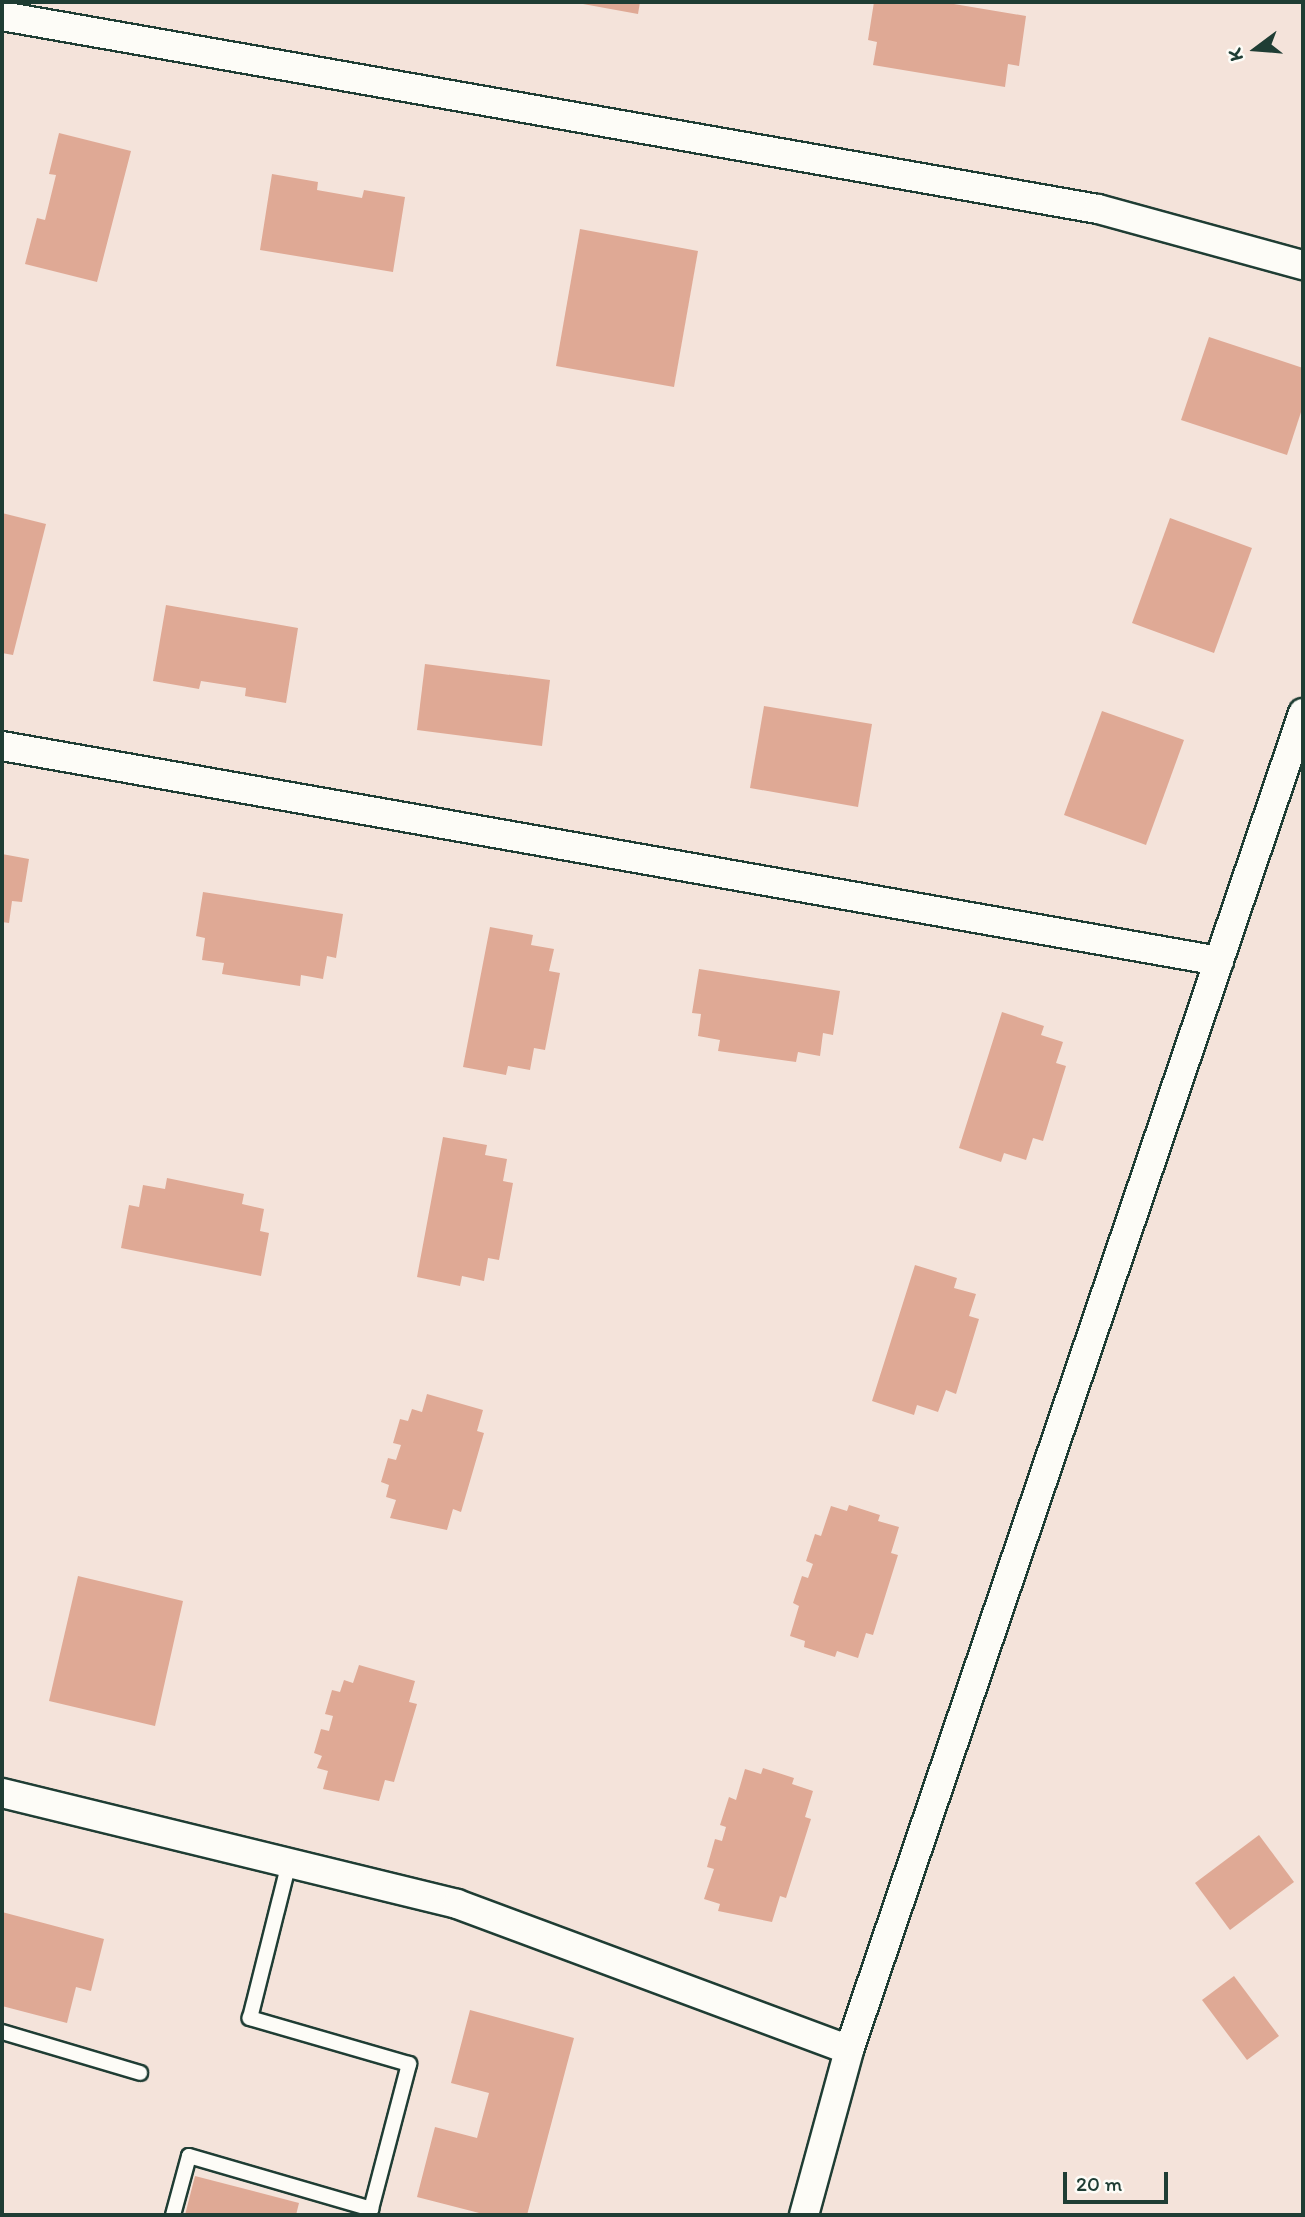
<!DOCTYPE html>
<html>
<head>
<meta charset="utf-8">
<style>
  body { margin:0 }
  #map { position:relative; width:1305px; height:2217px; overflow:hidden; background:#f4e3da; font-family:Itim,sans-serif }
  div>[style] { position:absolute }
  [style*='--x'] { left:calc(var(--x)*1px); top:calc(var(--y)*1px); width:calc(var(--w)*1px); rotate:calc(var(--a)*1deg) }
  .building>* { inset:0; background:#dfa995 }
  .roads { filter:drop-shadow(2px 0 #1f3d34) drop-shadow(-2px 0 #1f3d34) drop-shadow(0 2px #1f3d34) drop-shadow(0 -2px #1f3d34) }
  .lane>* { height:14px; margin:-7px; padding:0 7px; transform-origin:7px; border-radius:7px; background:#fdfcf7 }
  .street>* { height:28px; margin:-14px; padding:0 14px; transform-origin:14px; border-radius:14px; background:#fdfcf7 }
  span { translate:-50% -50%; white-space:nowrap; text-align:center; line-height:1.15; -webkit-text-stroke:6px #fdfcf7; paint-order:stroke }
  .frame { position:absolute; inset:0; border:4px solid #1f3d34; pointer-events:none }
  .north { position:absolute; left:1221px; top:14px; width:70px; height:70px; -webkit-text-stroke:5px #fdfcf7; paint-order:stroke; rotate:254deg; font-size:19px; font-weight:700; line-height:28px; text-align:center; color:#1f3d34 }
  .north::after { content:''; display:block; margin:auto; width:24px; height:32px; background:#1f3d34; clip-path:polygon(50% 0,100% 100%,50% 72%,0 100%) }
  .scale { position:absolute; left:1063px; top:2172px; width:105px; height:32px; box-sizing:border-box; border:4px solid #1f3d34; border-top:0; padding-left:9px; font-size:21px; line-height:24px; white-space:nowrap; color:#1f3d34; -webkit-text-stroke:5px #fdfcf7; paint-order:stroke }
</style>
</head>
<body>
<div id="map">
  <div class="building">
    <div style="clip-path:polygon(572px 2px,640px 2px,638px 14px)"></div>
    <div style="clip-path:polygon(874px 2px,942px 2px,1026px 16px,1019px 66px,1008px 64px,1005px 87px,873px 65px,877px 42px,868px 40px)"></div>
    <div style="clip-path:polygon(59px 133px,131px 151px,97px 282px,25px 264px,37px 218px,45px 220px,56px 175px,49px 174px)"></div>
    <div style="clip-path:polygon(272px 174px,318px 182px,317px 190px,362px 198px,364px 190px,405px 197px,393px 272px,260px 250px)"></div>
    <div style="clip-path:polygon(580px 229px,698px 251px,674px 387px,556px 366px)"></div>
    <div style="clip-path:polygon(1209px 337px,1303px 368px,1303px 406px,1287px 455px,1181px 420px)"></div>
    <div style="clip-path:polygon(2px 513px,46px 524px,13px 655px,2px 653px)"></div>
    <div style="clip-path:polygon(1170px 518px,1252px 548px,1214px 653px,1132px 623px)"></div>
    <div style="clip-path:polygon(166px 605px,298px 628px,286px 703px,245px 696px,246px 688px,201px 681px,199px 689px,153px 681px)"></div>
    <div style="clip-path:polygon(425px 664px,550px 680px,542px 746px,417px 730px)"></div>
    <div style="clip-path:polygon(764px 706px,872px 724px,858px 807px,750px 788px)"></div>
    <div style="clip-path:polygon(1102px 711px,1184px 740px,1146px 845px,1064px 815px)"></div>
    <div style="clip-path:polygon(2px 854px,29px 859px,22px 902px,12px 901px,9px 923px,2px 922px)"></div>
    <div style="clip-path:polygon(203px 892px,343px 914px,336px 958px,327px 956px,323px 979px,301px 975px,300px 986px,222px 974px,224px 963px,202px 960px,205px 938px,196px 936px)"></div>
    <div style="clip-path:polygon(490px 927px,533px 935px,531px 945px,554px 949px,549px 971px,560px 973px,545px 1050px,534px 1048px,530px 1070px,508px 1066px,506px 1075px,463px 1067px)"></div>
    <div style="clip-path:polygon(699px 969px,840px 991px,833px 1035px,823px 1033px,820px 1056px,798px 1052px,796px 1062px,718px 1051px,720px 1040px,698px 1036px,701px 1014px,692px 1013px)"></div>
    <div style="clip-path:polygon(1002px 1012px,1044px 1026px,1041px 1035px,1063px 1042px,1056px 1063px,1066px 1066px,1043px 1141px,1033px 1138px,1026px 1160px,1004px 1153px,1001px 1162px,959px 1148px)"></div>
    <div style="clip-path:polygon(443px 1137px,487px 1145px,485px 1155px,507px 1159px,503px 1181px,513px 1183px,499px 1260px,488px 1258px,484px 1281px,462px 1276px,460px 1286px,417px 1277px)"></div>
    <div style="clip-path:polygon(167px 1178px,244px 1194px,242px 1204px,264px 1209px,260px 1231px,269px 1233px,261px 1276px,121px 1248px,129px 1205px,139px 1207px,143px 1185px,165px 1189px)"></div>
    <div style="clip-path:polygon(915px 1265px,957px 1278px,954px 1288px,976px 1294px,969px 1316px,979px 1319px,956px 1394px,946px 1390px,938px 1412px,917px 1405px,914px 1415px,872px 1401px)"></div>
    <div style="clip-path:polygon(427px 1394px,483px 1410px,477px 1431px,484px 1433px,461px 1512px,453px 1509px,447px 1530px,390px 1518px,396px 1500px,386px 1497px,389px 1485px,381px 1482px,388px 1458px,396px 1460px,401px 1445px,393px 1443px,400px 1419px,408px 1421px,412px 1409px,422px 1412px)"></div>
    <div style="clip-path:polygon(849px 1505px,880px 1515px,878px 1521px,899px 1527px,891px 1553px,898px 1555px,873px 1635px,866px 1633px,858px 1658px,837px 1651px,835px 1657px,804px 1647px,805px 1641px,790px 1636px,799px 1606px,793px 1603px,802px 1576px,808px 1578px,813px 1564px,806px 1561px,815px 1534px,821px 1536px,831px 1506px,847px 1511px)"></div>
    <div style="clip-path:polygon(78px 1576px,183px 1601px,155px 1726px,49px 1701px)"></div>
    <div style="clip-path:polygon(359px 1665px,415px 1681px,409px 1702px,417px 1704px,394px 1782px,385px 1780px,379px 1801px,323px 1789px,328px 1771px,317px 1768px,322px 1756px,314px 1753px,321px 1729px,329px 1731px,333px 1716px,325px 1714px,332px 1690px,340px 1692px,344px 1680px,353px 1683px)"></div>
    <div style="clip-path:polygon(763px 1768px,794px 1778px,792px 1784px,813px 1791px,805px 1817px,811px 1819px,786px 1898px,780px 1896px,772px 1922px,718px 1911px,720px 1904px,704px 1899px,714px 1869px,707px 1867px,715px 1839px,722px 1841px,726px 1827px,720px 1825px,729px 1797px,736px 1800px,745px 1769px,761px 1774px)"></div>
    <div style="clip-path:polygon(1259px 1835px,1294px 1882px,1230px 1930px,1195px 1883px)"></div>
    <div style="clip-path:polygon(2px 1912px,104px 1939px,91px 1991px,76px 1987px,67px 2023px,2px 2006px)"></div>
    <div style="clip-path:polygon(1234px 1976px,1279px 2036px,1247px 2060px,1202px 2000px)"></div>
    <div style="clip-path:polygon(470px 2010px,574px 2038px,527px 2215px,487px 2215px,417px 2197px,435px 2127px,477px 2138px,489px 2093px,451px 2083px)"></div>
    <div style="clip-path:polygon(195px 2176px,299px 2203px,296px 2215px,185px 2215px)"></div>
  </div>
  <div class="roads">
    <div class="lane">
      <div style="--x:2;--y:2032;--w:144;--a:16.5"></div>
      <div style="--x:173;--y:2215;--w:61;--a:-74.8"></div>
      <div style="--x:189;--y:2156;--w:190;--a:16.2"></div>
      <div style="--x:371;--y:2209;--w:150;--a:-75.3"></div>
      <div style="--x:409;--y:2064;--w:166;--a:-163.9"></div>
      <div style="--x:250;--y:2018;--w:160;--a:-75.9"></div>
    </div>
    <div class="street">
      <div style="--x:2;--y:16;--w:1113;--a:9.99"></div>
      <div style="--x:1098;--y:209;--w:213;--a:15.3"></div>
      <div style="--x:2;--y:746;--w:1236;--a:10.02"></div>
      <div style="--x:2;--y:1793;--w:468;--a:13.7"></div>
      <div style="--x:457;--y:1904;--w:418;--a:20.4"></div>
      <div style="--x:804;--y:2215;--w:171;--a:-74.7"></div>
      <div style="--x:849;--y:2050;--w:1412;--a:-71.24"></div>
    </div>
  </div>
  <div class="frame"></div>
  <div class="north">K</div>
  <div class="scale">20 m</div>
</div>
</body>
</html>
